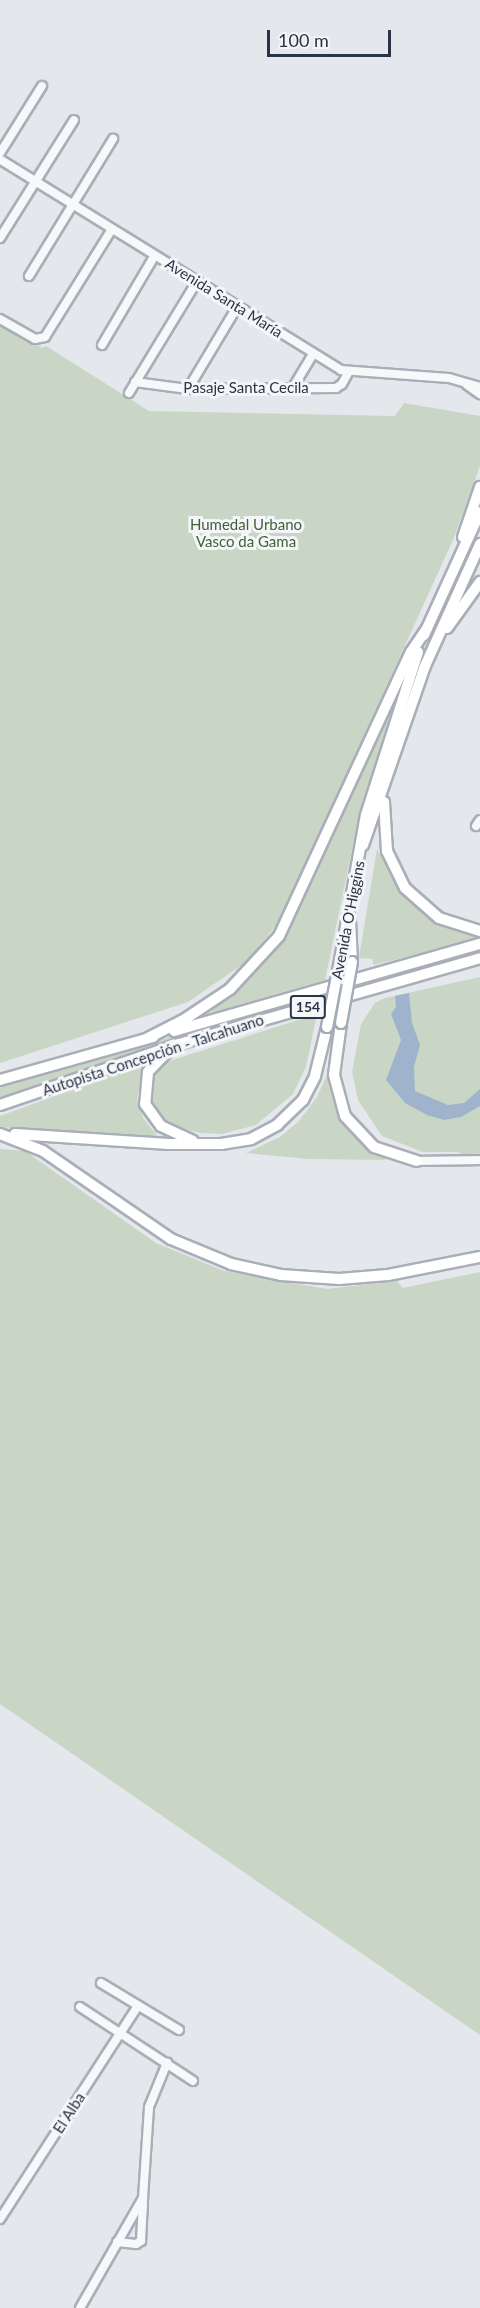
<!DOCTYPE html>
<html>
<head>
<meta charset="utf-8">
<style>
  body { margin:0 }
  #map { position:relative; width:480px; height:2308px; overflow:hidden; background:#e4e7ec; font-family:Lato,sans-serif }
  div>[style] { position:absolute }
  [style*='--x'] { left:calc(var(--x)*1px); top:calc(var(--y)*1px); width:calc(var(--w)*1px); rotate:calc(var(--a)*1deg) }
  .green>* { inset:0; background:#c9d6c5 }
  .water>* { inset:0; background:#9fb4cc }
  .roads { filter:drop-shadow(2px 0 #a9aeb7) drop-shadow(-2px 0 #a9aeb7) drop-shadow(0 2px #a9aeb7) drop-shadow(0 -2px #a9aeb7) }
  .minor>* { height:8px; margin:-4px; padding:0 4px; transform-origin:4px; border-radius:4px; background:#f7f8fa }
  .major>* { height:10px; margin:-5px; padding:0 5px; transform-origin:5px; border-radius:5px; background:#fff }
  .bridges { filter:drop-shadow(2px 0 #a3abb8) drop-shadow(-2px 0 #a3abb8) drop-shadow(0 2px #a3abb8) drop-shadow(0 -2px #a3abb8) }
  .major-bridge>* { height:10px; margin:-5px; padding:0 5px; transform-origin:5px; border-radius:5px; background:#fff }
  span { translate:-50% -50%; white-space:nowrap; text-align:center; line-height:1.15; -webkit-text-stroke:6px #f4f6f9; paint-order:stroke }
  .shield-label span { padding:2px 4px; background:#f4f6f9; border:2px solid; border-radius:4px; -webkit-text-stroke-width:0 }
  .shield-label { font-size:14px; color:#2b3445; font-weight:700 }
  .street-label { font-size:15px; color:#2b3445 }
  .park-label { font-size:15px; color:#3f6138 }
  .scale { position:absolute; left:267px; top:30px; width:124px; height:27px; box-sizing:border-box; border:3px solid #2b3445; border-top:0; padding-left:8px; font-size:18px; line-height:21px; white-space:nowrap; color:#2b3445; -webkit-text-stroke:4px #f4f6f9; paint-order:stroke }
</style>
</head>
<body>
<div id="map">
  <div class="green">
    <div style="clip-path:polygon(0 324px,42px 348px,46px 346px,149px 411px,395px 416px,404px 403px,480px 416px,480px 466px,453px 540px,279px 922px,246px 962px,188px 1002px,0 1063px)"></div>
    <div style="clip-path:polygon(392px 707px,358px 821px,325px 980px,210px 1013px,271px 954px,294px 921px)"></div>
    <div style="clip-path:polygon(377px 849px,401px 890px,423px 913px,480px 939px,373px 965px,373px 959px,359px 958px)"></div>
    <div style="clip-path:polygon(480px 977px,480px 1164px,458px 1152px,423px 1152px,382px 1136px,358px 1100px,352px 1072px,361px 1024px,375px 1003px,385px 998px)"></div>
    <div style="clip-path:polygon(324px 994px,324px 998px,166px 1042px,0 1099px,0 1085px)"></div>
    <div style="clip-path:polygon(317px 1014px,306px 1067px,293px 1094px,256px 1125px,222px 1134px,201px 1133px,170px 1126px,153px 1109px,148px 1098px,152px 1077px,166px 1062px)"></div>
    <div style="clip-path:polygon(143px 1064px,137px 1100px,143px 1118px,159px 1138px,0 1127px,0 1116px)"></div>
    <div style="clip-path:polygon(330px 1068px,334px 1100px,340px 1114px,358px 1139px,386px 1160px,308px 1159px,246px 1153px,280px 1137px,299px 1121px,317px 1097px)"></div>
    <div style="clip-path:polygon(0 1149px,25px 1151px,156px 1243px,224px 1271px,327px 1289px,397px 1281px,403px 1288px,480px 1272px,480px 2035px,0 1704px)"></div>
  </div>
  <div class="water">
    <div style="clip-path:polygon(409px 993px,412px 1023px,420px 1045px,414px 1067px,415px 1091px,448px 1105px,464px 1103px,480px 1089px,480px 1106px,461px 1117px,444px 1120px,427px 1115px,405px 1103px,386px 1080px,401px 1040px,391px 1014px,396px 1007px,395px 996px)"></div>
  </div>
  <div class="roads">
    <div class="minor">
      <div style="--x:0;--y:153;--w:79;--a:-57.9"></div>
      <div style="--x:1;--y:160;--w:400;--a:31.7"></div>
      <div style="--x:341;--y:370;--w:108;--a:4.2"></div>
      <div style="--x:449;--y:378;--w:32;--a:16"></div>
      <div style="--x:0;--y:238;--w:139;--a:-57.9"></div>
      <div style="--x:29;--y:276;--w:161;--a:-58.5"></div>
      <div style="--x:0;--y:319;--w:40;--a:29.7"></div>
      <div style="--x:35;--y:339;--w:10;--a:-11"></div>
      <div style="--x:45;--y:337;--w:127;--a:-58.2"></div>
      <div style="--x:102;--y:345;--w:104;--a:-59.5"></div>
      <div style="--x:135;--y:382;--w:53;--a:7.5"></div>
      <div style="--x:188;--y:389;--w:148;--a:-0.4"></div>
      <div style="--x:336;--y:388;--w:7;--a:-34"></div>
      <div style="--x:342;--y:384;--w:13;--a:-61"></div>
      <div style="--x:467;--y:385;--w:16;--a:35"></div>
      <div style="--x:188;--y:389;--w:96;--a:-59.1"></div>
      <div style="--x:292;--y:389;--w:41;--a:-59"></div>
      <div style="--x:129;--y:393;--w:131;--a:-58.7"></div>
      <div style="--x:476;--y:826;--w:7;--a:-56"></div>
      <div style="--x:417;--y:1161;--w:63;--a:-0.9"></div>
      <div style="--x:101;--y:1983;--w:91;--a:31.1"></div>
      <div style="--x:80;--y:2007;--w:135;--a:33.2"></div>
      <div style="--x:0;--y:2219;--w:254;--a:-57.1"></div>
      <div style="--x:117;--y:2242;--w:19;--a:6"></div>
      <div style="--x:136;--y:2244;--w:6;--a:-31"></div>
      <div style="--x:141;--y:2241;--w:39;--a:-87"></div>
      <div style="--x:80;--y:2308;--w:127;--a:-60.2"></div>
      <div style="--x:143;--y:2198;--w:91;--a:-86.2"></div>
      <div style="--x:149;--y:2107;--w:48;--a:-67.8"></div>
    </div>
    <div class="major">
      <div style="--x:463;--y:537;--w:53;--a:-71.2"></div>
      <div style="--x:447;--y:628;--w:57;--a:-54.3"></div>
      <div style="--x:424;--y:635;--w:135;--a:-65.5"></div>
      <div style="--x:384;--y:802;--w:49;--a:86.5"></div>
      <div style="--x:387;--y:851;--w:41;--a:64.1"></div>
      <div style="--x:405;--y:888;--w:45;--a:41.4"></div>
      <div style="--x:439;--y:918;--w:43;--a:17.6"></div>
      <div style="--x:363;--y:845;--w:189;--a:-70.9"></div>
      <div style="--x:425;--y:666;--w:134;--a:-65.7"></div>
      <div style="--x:350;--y:921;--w:41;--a:87.2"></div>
      <div style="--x:339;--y:966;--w:153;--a:-79.9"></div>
      <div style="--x:366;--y:815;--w:171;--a:-72.3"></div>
      <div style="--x:341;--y:1023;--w:52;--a:97.7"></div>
      <div style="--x:334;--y:1075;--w:42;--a:75"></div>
      <div style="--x:345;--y:1116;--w:42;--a:46.9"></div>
      <div style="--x:374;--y:1147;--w:45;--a:18"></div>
      <div style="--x:174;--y:1031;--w:318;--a:-15.9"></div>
      <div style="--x:148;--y:1038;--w:38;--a:-27"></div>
      <div style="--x:182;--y:1021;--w:58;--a:-33.7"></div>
      <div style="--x:230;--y:989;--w:72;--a:-47.2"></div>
      <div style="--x:279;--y:936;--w:313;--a:-65.1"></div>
      <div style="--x:411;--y:652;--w:29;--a:-56"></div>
      <div style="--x:169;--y:1050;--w:30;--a:134"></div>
      <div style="--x:148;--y:1072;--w:32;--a:95"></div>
      <div style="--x:145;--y:1104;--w:27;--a:54"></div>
      <div style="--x:161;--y:1126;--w:35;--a:25"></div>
      <div style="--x:0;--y:1080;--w:159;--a:-15.7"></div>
      <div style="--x:0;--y:1105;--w:189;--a:-18.8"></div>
      <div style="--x:179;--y:1044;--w:313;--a:-15.9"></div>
      <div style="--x:0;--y:1134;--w:46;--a:21.6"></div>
      <div style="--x:43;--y:1151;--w:155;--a:34.5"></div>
      <div style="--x:171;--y:1239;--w:65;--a:22.6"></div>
      <div style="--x:231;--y:1264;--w:51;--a:12.4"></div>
      <div style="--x:281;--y:1275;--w:58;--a:3.9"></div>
      <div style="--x:339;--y:1279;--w:49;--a:-4.7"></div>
      <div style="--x:388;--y:1275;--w:94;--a:-11.1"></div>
      <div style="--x:15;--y:1134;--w:154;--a:3.7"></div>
      <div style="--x:169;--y:1144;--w:52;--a:0"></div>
      <div style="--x:221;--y:1144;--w:30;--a:-9"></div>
      <div style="--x:251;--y:1139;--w:30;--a:-28"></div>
      <div style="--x:277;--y:1125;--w:36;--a:-44"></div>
      <div style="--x:303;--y:1100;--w:27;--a:-63"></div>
      <div style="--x:315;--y:1076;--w:50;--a:-76.2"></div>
    </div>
  </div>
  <div class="bridges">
    <div class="major-bridge">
      <div style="--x:341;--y:1023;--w:62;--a:-79.8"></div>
      <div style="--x:327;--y:1027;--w:62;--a:-78.9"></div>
    </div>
  </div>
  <div class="shield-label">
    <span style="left:308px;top:1007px">154</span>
  </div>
  <div class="street-label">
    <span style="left:224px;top:298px;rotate:32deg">Avenida Santa María</span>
    <span style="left:246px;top:388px">Pasaje Santa Cecila</span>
    <span style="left:348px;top:920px;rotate:-79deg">Avenida O'Higgins</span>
    <span style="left:153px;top:1055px;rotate:-18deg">Autopista Concepción - Talcahuano</span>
    <span style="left:69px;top:2113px;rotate:-57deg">El Alba</span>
  </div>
  <div class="park-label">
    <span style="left:246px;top:533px">Humedal Urbano<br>Vasco da Gama</span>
  </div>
  <div class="scale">100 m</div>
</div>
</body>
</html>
